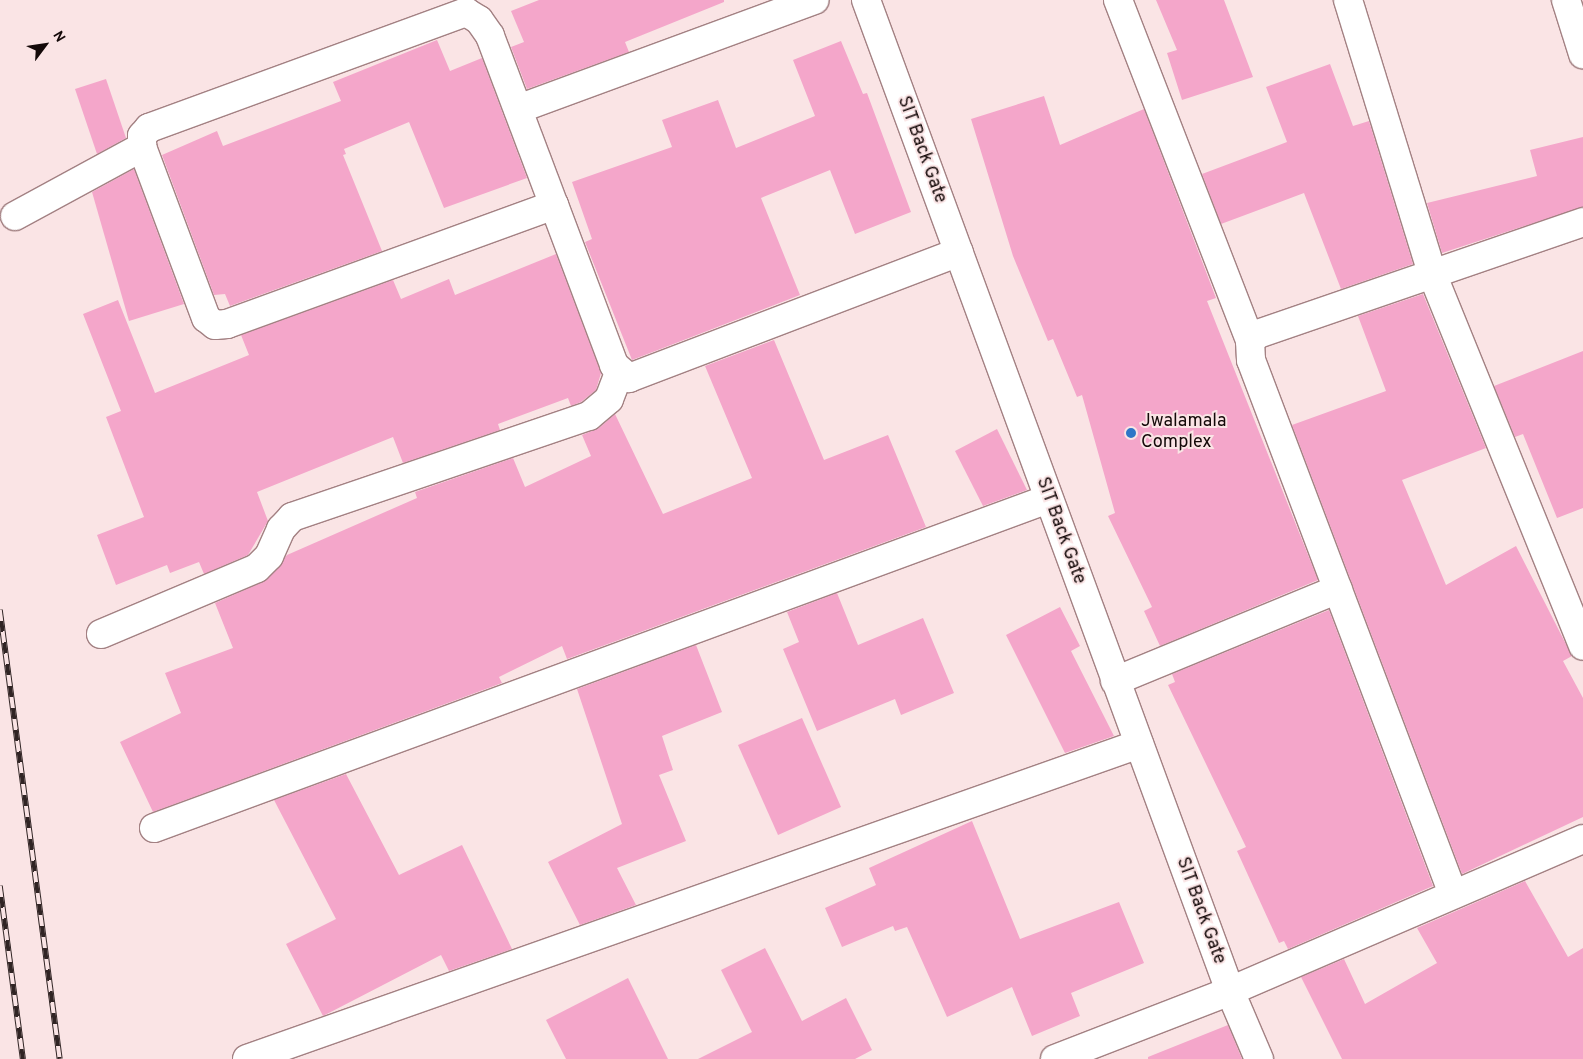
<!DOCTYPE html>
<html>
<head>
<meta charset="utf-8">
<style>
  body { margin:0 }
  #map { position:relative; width:1583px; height:1059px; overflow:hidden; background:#fae4e5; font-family:Overpass,sans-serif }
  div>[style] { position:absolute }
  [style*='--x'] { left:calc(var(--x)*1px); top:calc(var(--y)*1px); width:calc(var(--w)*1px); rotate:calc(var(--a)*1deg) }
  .building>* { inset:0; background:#f4a6ca }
  .roads { filter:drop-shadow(1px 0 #a38183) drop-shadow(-1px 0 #a38183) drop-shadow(0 1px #a38183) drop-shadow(0 -1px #a38183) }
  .minor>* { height:28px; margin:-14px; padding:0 14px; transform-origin:14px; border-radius:14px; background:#fff }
  .rail>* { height:5.5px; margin-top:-2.75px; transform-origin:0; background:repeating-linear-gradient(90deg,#fae4e5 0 11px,#302424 0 22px); box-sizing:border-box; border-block:1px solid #302424 }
  .dots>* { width:14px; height:14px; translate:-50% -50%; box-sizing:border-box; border:2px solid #fae4e5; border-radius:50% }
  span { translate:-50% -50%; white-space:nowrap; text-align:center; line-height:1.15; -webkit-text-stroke:4px #fae4e5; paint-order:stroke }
  .street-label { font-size:18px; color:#140909 }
  .poi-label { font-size:18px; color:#140909 }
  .left { translate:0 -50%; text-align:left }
  .north { position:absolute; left:20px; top:20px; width:50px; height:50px; -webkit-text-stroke:4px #fae4e5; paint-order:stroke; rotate:59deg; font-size:14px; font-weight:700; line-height:20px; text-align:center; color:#140909 }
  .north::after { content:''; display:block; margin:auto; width:18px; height:22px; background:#140909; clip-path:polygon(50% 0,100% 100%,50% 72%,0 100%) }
</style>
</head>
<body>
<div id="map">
  <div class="building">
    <div style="clip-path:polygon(539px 0,724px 0,724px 2px,625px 42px,629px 52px,527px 89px,511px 47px,524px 42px,511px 11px)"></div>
    <div style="clip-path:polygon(1156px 0,1224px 0,1253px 77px,1182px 100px,1167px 53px,1177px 50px)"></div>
    <div style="clip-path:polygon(437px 40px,450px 71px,482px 58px,527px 178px,444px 208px,409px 122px,344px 149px,346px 154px,343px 155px,382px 251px,230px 306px,225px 294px,214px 295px,162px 155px,217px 131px,223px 146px,341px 101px,333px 82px)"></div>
    <div style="clip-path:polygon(841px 41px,863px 94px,867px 93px,911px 212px,855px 234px,830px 170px,761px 198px,800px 295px,632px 360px,585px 242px,592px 239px,572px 182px,672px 147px,662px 120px,718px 100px,736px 148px,815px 116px,793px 60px)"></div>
    <div style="clip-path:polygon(1330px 64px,1353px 126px,1369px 121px,1413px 264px,1341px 289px,1304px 193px,1221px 224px,1202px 174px,1287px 142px,1266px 87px)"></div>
    <div style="clip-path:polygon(106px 79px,126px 138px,97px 154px,75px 89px)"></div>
    <div style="clip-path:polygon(1044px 96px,1060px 145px,1144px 109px,1216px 298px,1207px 301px,1318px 580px,1160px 646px,1144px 611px,1152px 607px,1108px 516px,1115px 513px,1082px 395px,1077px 397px,1053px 339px,1048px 341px,1013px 256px,971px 119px)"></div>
    <div style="clip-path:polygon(1583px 137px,1583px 207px,1442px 253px,1427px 203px,1537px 176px,1530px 150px)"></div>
    <div style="clip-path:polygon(134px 169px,184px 304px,129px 321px,92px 192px)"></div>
    <div style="clip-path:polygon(556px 254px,601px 373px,596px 390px,581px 402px,571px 406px,568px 398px,498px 424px,500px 430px,403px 463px,393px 437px,257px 492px,268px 521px,248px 555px,204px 574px,199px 562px,170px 573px,167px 565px,116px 585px,97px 535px,144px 517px,106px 417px,121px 411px,83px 314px,118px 300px,155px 393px,249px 355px,241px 335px,393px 280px,401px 299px,449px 279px,455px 295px)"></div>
    <div style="clip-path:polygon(1423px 294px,1486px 448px,1402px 480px,1446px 585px,1516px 546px,1572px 656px,1563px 661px,1583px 698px,1583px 817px,1462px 874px,1292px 425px,1386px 391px,1358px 316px)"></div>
    <div style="clip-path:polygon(774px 340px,824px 460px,888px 435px,926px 527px,567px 659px,562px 646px,499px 677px,502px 683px,153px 812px,120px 742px,181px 713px,165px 673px,233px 648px,215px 603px,263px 582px,287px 555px,417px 498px,415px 492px,513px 458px,525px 487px,591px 456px,582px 435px,599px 428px,615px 414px,663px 514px,752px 478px,705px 366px)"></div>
    <div style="clip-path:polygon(1583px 351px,1583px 508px,1557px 518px,1523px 434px,1515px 437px,1494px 386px)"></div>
    <div style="clip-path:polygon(997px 429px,1027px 490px,983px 506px,955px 451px)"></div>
    <div style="clip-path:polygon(837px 593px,858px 645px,923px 618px,954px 693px,901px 715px,895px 699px,817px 731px,783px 649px,799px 642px,787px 612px)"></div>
    <div style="clip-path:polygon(1060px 607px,1080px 646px,1071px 651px,1114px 736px,1065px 753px,1006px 635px)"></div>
    <div style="clip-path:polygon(1329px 610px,1433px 886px,1288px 949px,1284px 941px,1279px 943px,1237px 851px,1246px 847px,1168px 685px,1175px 682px,1172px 674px)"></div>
    <div style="clip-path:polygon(696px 645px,722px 712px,662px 736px,673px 770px,659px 775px,686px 841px,617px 868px,636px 905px,580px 925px,548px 862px,622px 824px,577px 689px)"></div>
    <div style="clip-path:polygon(802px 718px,841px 807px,778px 835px,738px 745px)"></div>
    <div style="clip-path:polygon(346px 774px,399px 875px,462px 845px,512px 949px,449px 971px,441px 955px,323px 1016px,286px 944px,336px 919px,274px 800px)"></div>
    <div style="clip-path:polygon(972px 821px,1020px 939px,1119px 902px,1144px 963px,1071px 993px,1080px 1016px,1032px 1036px,1012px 987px,947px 1017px,907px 927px,895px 931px,893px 926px,842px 947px,825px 908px,876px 885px,869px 868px)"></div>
    <div style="clip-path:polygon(1525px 881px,1568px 957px,1583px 948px,1583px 1059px,1342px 1059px,1301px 977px,1344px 959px,1365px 1004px,1437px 963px,1417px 928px)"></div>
    <div style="clip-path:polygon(765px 948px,802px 1021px,846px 998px,872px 1050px,855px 1059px,698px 1059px,752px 1032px,721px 970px)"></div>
    <div style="clip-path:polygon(628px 978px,668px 1059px,566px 1059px,546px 1020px)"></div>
    <div style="clip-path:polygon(1228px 1025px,1242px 1059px,1148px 1059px,1148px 1057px)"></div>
  </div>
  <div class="roads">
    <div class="minor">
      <div style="--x:866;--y:0;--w:1056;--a:69.83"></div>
      <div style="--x:1230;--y:991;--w:74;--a:66.9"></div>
      <div style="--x:1118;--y:0;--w:366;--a:68.8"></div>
      <div style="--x:1348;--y:0;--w:289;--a:72.9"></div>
      <div style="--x:1433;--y:276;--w:399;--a:67.9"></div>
      <div style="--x:1566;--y:0;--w:57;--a:72.5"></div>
      <div style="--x:518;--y:109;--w:316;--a:-20.2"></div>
      <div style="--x:554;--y:205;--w:348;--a:160"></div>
      <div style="--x:227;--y:324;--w:12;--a:175"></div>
      <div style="--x:215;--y:325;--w:11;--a:-142"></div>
      <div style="--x:206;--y:318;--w:183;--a:-110.5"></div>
      <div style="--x:142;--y:147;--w:11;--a:-90"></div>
      <div style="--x:142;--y:136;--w:11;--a:-49"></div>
      <div style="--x:149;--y:128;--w:338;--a:-20.1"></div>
      <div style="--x:466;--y:12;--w:15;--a:32"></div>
      <div style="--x:479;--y:20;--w:19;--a:55"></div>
      <div style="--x:490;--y:36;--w:181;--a:69.3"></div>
      <div style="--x:554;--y:205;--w:171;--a:69.4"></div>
      <div style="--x:614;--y:365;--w:20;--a:41"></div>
      <div style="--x:629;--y:378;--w:353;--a:-20.9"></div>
      <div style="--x:15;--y:216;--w:145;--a:-28.5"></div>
      <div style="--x:101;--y:634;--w:169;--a:-22.9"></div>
      <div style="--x:257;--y:568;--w:17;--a:-45"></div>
      <div style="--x:269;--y:556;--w:30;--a:-66"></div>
      <div style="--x:281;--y:529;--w:16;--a:-47"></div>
      <div style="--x:292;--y:517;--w:314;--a:-18.8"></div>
      <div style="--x:589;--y:416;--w:26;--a:-40"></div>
      <div style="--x:609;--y:399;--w:28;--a:-69"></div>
      <div style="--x:1115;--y:681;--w:241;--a:-22.4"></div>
      <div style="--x:154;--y:828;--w:953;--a:-20.2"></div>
      <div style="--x:1453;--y:894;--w:571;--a:-110.72"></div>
      <div style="--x:1251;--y:360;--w:19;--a:-93"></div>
      <div style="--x:1250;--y:341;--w:11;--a:-41"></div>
      <div style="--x:1258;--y:334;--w:344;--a:-19"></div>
      <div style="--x:247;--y:1059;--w:946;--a:-19.45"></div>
      <div style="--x:1055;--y:1059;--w:188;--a:-21.2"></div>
      <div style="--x:1230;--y:991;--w:384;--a:-23.3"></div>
    </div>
  </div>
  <div class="rail">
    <div style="--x:0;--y:610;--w:453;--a:82.4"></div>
    <div style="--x:0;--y:886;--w:175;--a:82.4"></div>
  </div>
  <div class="dots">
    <div style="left:1131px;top:433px;background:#2e76c7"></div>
  </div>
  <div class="street-label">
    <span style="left:921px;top:150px;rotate:70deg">SIT Back Gate</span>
    <span style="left:1060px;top:531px;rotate:70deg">SIT Back Gate</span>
    <span style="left:1200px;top:911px;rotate:70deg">SIT Back Gate</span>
  </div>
  <div class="poi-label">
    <span class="left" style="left:1141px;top:433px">Jwalamala<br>Complex</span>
  </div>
  <div class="north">N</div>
</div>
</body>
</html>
